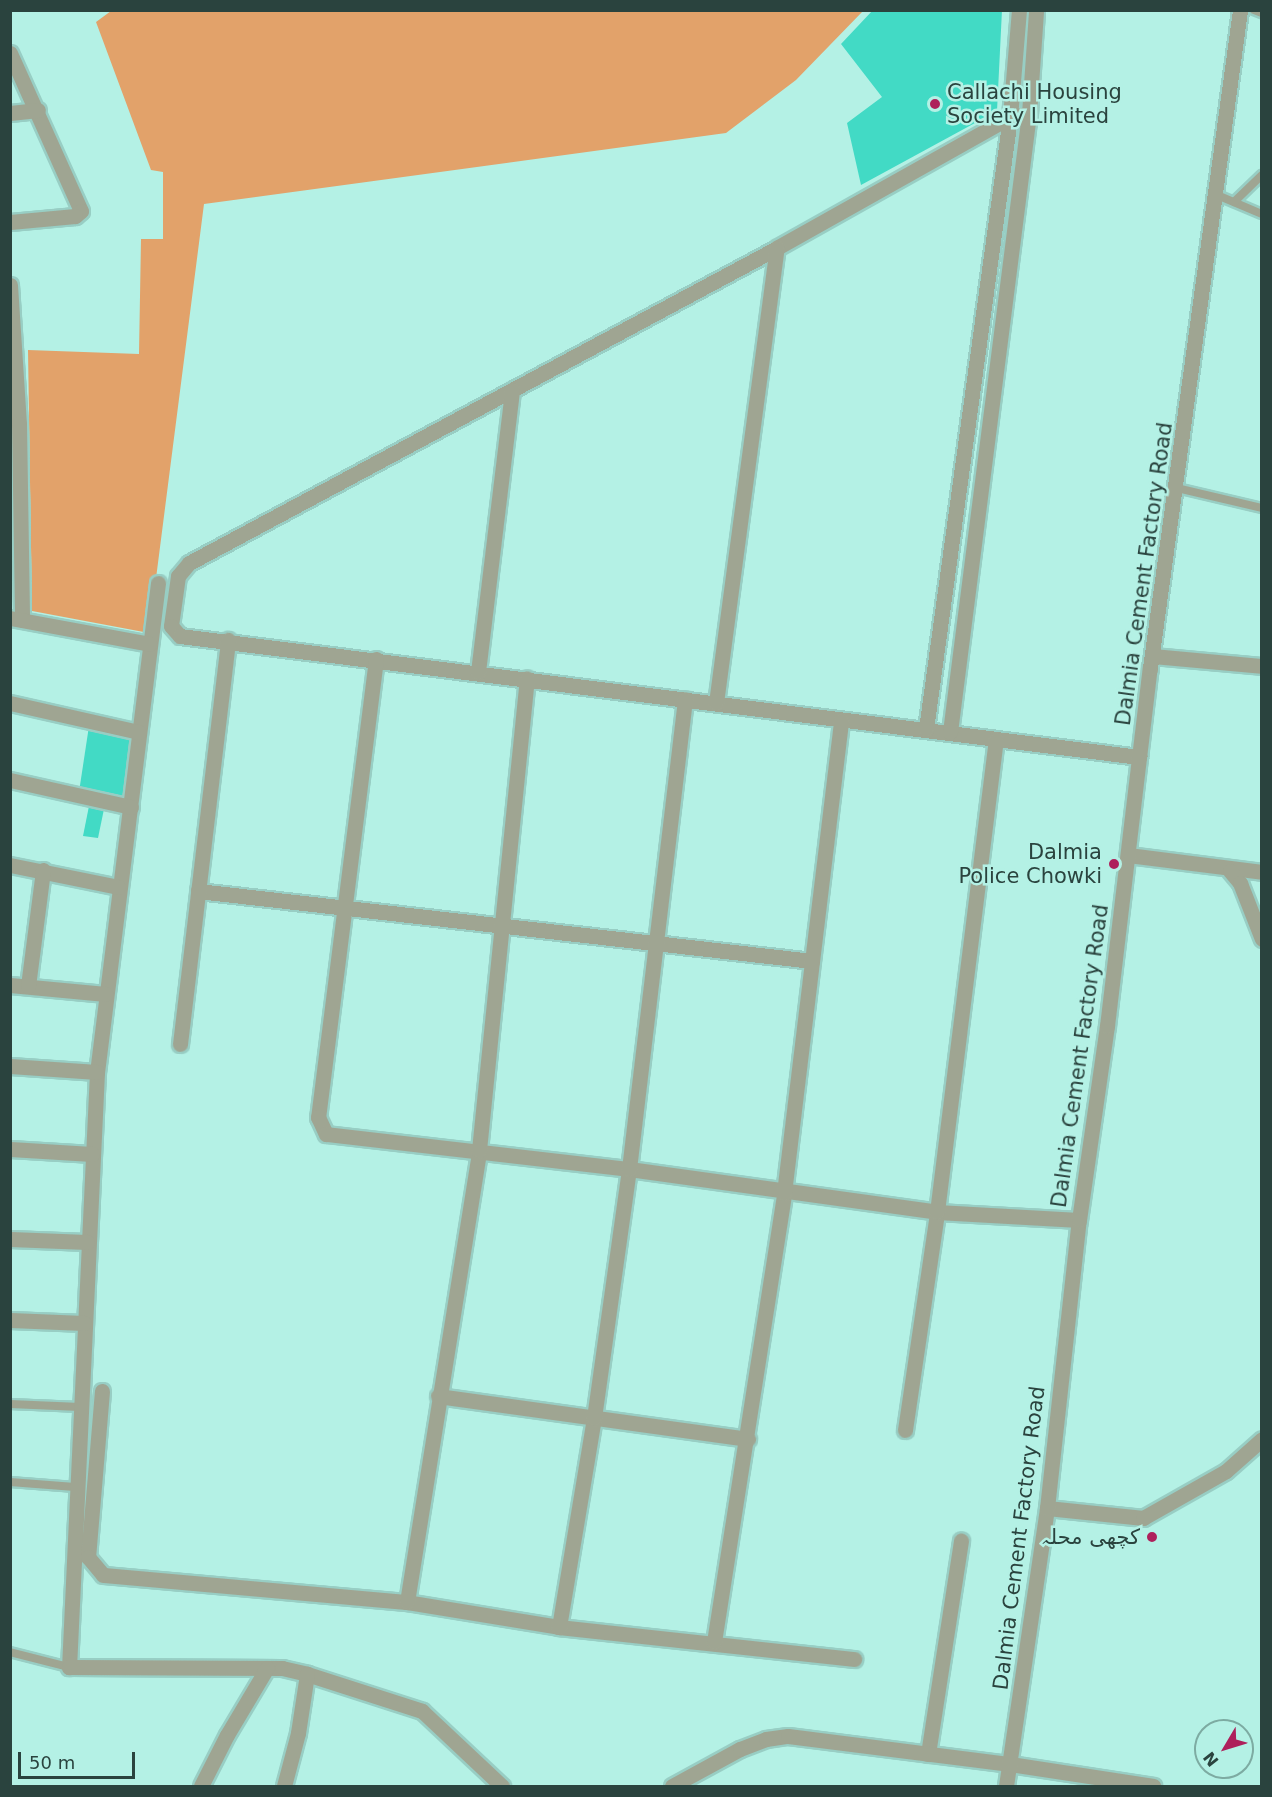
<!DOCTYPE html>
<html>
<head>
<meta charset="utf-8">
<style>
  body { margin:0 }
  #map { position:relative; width:1272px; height:1797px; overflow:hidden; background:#b4f1e5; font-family:"DejaVu Sans","Noto Naskh Arabic",sans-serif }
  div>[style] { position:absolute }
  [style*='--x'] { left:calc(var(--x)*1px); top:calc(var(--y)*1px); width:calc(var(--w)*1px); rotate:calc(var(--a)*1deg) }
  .green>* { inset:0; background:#e2a26a }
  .building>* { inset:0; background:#42dac5 }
  .roads { filter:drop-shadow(2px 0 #98cec4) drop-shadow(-2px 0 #98cec4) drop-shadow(0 2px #98cec4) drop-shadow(0 -2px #98cec4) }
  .service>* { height:8px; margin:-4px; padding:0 4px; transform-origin:4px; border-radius:4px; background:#9fa592 }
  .minor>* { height:15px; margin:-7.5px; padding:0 7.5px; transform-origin:7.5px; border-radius:7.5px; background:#9fa592 }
  .dots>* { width:16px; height:16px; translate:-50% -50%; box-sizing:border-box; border:3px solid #b4f1e5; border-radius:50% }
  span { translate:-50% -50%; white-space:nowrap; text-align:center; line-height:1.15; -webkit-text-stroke:5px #b4f1e5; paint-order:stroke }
  .poi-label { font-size:21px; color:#2a433e }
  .left { translate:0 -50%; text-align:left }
  .right { translate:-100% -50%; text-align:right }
  .street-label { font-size:21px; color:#2a433e }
  .frame { position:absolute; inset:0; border:12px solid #2a433e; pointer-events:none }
  .north { position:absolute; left:1194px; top:1719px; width:60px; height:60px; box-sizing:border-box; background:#b4f1e5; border:2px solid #7daba2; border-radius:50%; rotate:232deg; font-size:16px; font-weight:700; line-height:24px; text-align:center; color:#2a433e }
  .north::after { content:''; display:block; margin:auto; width:21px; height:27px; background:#ae205b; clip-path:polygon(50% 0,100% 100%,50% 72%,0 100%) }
  .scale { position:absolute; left:18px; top:1752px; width:117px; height:27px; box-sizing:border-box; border:3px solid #2a433e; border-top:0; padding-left:8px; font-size:18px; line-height:21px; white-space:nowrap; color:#2a433e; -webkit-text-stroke:4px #b4f1e5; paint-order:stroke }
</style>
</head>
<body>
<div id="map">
  <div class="green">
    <div style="clip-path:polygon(111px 11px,863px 11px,796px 80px,726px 133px,204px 204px,149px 633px,32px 611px,28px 350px,139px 354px,141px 239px,163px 239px,163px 172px,151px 170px,96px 22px)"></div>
  </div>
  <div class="building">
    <div style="clip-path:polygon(873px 10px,1002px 10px,997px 111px,861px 185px,847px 123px,882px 97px,841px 44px)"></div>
    <div style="clip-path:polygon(89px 726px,139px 733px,130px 807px,79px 792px)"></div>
    <div style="clip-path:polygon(89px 806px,104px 809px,98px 838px,83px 836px)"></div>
  </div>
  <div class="roads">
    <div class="service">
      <div style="--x:1254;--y:10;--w:9;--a:21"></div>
      <div style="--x:1217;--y:195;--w:49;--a:22.9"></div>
      <div style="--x:1234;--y:202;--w:39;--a:-44"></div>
      <div style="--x:1177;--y:488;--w:87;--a:13.2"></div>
      <div style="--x:10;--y:1404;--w:70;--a:2.5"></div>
      <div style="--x:10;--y:1482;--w:65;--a:4.4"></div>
      <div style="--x:10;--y:1652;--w:61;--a:14.3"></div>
    </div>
    <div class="minor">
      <div style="--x:10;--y:53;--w:173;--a:65.8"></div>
      <div style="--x:81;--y:211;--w:8;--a:140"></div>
      <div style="--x:75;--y:216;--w:65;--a:174.7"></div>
      <div style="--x:10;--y:113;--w:28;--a:-6"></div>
      <div style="--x:1029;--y:114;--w:19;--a:171"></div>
      <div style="--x:1010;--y:117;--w:267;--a:150.7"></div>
      <div style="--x:777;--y:248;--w:667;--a:151.82"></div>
      <div style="--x:189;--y:563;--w:17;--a:130"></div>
      <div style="--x:178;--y:576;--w:50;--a:98"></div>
      <div style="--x:171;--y:626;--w:13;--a:48"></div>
      <div style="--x:180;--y:636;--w:967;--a:7.19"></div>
      <div style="--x:10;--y:285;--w:139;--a:86.3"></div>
      <div style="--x:19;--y:424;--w:196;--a:89.1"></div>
      <div style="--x:158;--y:583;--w:493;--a:97.1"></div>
      <div style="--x:97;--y:1072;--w:596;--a:92.69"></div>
      <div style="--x:69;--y:1667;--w:213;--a:0.3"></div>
      <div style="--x:282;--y:1668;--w:26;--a:13"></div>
      <div style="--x:307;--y:1674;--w:121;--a:17.8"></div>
      <div style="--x:422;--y:1711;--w:110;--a:43.2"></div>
      <div style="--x:10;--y:618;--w:142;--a:10.5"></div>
      <div style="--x:1152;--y:656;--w:110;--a:5.2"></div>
      <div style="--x:376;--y:659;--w:462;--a:97.2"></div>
      <div style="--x:318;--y:1117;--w:19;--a:65"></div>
      <div style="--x:326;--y:1134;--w:305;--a:6.6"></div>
      <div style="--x:629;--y:1169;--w:311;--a:7.9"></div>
      <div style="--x:937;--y:1212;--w:142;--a:3.2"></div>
      <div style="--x:478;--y:672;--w:284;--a:-83.1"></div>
      <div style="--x:10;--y:703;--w:132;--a:12.7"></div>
      <div style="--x:716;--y:703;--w:459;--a:-82.4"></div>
      <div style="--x:926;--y:729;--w:618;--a:-82.18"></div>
      <div style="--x:1010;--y:117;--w:107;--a:-85.2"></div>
      <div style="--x:950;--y:732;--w:623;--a:-82.72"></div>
      <div style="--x:1029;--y:114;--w:104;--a:-86.1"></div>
      <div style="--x:10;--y:780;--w:124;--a:12.6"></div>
      <div style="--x:1128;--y:855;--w:135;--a:7.2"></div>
      <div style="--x:10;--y:865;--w:110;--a:11.5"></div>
      <div style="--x:1230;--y:871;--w:16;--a:50"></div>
      <div style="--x:1240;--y:883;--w:60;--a:68.6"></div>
      <div style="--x:198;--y:891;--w:618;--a:6.5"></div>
      <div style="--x:10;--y:985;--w:96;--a:5.4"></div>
      <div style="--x:28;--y:986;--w:117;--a:-82.6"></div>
      <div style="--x:180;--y:1044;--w:407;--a:-83.2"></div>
      <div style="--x:10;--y:1066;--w:87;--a:3.9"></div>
      <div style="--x:10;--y:1149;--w:82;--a:3.5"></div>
      <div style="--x:10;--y:1239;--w:77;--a:2.2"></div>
      <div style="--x:10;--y:1320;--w:74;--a:2.3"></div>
      <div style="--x:102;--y:1391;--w:167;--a:94.8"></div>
      <div style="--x:88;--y:1557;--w:23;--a:50"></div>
      <div style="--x:103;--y:1575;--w:305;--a:5.1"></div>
      <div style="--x:407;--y:1602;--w:154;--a:9.3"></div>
      <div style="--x:559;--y:1627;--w:297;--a:6.2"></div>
      <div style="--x:438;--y:1396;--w:313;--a:7.9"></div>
      <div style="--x:905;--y:1430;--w:220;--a:-81.6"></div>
      <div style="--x:937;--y:1212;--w:476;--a:-82.9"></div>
      <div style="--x:1047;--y:1508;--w:97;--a:5.9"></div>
      <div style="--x:1143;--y:1518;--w:95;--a:-29.5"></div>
      <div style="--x:1226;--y:1471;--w:48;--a:-41.6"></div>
      <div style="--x:407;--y:1602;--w:458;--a:-80.9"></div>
      <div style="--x:479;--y:1150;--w:474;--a:-84.2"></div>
      <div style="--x:559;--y:1627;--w:212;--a:-80.5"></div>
      <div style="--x:594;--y:1418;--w:251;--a:-82"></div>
      <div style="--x:629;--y:1169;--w:473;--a:-83.2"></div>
      <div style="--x:714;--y:1642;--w:454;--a:-81.1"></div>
      <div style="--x:784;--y:1193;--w:476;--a:-83.1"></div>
      <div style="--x:928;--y:1754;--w:216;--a:-81.2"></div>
      <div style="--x:201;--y:1786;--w:57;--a:-63"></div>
      <div style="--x:227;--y:1735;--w:78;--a:-59.2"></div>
      <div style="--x:284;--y:1786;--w:55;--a:-75.2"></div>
      <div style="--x:298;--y:1733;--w:60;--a:-81.3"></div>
      <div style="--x:672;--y:1786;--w:77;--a:-28.6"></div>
      <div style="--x:740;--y:1749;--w:28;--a:-21"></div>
      <div style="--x:766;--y:1739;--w:22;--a:-8"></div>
      <div style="--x:788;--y:1736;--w:224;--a:7.2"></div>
      <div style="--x:1010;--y:1764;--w:145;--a:8.7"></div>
      <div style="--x:1006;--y:1786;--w:281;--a:-81.6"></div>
      <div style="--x:1047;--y:1508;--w:290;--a:-83.7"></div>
      <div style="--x:1079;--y:1220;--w:196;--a:-81.8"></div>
      <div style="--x:1107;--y:1026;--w:361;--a:-83.2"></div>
      <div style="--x:1150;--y:668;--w:664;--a:-82.21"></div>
    </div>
  </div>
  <div class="dots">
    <div style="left:935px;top:104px;background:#ae205b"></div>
    <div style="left:1114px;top:864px;background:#ae205b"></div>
    <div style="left:1152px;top:1537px;background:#ae205b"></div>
  </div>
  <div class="poi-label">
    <span class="left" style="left:947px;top:104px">Callachi Housing<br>Society Limited</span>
    <span class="right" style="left:1102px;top:864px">Dalmia<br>Police Chowki</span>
    <span class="right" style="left:1140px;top:1537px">کچھی محلہ</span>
  </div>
  <div class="street-label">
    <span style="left:1144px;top:574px;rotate:-82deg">Dalmia Cement Factory Road</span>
    <span style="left:1080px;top:1056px;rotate:-82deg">Dalmia Cement Factory Road</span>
    <span style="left:1019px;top:1538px;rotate:-83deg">Dalmia Cement Factory Road</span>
  </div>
  <div class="frame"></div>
  <div class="north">N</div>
  <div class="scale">50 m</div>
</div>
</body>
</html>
